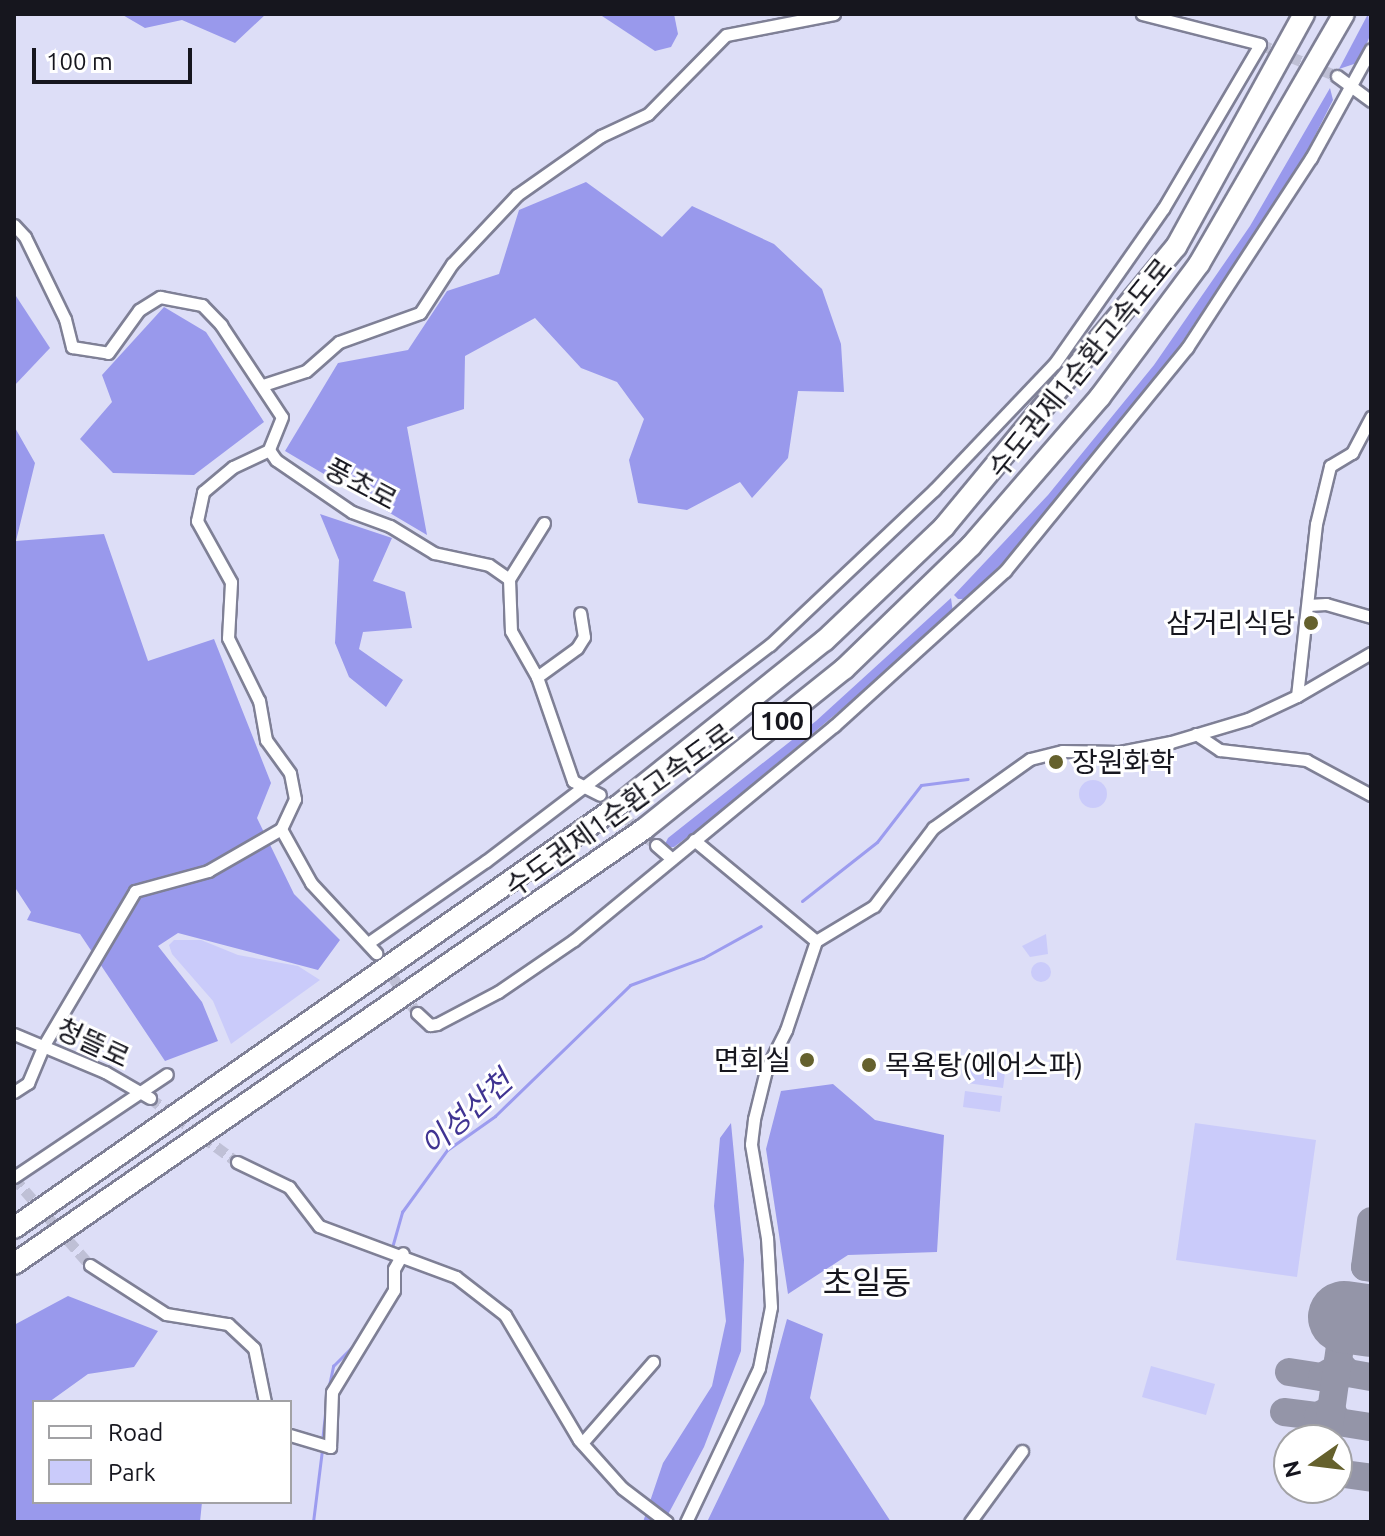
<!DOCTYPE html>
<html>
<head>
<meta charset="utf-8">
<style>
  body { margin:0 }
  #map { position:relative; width:1385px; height:1536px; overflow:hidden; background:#dddef7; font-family:Ubuntu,"Noto Sans KR",sans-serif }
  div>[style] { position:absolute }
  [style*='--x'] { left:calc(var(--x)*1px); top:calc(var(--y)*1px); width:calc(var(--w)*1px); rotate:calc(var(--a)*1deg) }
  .green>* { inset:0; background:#cacbfa }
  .round { border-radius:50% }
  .forest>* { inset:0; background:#9999ec }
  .stream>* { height:3px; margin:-1.5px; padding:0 1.5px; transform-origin:1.5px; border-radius:1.5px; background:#9c9cef }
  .taxiway>* { height:28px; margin:-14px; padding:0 14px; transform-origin:14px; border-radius:14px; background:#9495a8 }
  .runway>* { height:72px; margin:-36px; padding:0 36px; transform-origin:36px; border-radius:36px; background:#9495a8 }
  .minor-tunnel>* { height:11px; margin-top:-5.5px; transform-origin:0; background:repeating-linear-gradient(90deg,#bfc0d6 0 11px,transparent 0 16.5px) }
  .roads { filter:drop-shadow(2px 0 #7f8096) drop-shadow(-2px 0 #7f8096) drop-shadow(0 2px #7f8096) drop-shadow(0 -2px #7f8096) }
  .minor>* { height:11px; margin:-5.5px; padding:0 5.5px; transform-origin:5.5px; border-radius:5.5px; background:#fff }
  .motorway>* { height:20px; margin:-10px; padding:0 10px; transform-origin:10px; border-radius:10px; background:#fff }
  .dots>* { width:22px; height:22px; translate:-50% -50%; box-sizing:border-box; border:4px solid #fff; border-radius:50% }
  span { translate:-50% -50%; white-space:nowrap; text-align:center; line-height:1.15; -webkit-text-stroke:6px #fff; paint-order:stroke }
  .shield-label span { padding:2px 6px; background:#fff; border:2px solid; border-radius:6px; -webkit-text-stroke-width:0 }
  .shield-label { font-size:26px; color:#16161e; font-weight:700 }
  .street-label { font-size:28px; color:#16161e }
  .poi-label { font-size:28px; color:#16161e }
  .right { translate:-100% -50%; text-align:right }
  .left { translate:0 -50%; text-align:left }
  .water-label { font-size:30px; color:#403492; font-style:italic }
  .quarter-label { font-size:32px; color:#16161e }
  .frame { position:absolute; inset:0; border:16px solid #16161e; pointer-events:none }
  .legend { position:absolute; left:32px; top:1400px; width:260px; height:104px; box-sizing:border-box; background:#fff; border:2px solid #a2a2a5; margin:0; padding:10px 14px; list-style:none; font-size:24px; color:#16161e }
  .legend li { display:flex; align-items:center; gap:16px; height:40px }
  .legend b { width:40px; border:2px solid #a2a2a5 }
  .north { position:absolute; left:1273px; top:1424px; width:80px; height:80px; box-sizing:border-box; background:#fff; border:2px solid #a2a2a5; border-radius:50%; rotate:256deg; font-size:22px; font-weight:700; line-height:32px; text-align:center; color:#16161e }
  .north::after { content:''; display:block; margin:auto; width:28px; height:36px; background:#65612d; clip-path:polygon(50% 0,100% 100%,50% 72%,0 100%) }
  .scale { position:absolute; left:32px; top:48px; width:160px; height:36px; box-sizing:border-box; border:4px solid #16161e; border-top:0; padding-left:10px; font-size:24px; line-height:28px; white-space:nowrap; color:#16161e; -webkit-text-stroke:6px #fff; paint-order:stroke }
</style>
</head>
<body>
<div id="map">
  <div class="green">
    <div class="round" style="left:1079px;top:780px;width:28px;height:28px"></div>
    <div style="clip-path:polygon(1046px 934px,1048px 954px,1030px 957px,1022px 946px)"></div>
    <div style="clip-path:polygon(174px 940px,201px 940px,238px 955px,298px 966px,320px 980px,231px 1044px,213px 1001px,172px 954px,169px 945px)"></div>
    <div class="round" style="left:1031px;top:962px;width:20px;height:20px"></div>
    <div style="clip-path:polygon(970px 1068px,1005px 1073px,1003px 1088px,967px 1083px)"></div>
    <div style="clip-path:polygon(965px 1091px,1002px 1096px,1000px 1112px,963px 1107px)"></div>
    <div style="clip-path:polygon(1195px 1123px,1316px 1140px,1297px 1277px,1176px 1260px)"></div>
    <div style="clip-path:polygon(1151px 1366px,1215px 1384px,1206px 1415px,1142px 1397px)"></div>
  </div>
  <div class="forest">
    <div style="clip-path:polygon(121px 14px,266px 14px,235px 43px,182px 20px,145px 28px)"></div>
    <div style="clip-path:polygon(599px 14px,674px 14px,678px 34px,671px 47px,655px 51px)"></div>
    <div style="clip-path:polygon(1368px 14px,1371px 33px,1365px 48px,1357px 63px,1339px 69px)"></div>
    <div style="clip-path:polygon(1330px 88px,1333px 100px,1299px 167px,1176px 351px,1014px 551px,967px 599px,958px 599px,954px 595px,1048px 495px,1154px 365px,1250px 226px)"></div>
    <div style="clip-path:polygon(586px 182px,662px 237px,692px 206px,774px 244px,822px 289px,841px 344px,844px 392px,798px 391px,788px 458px,752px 498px,740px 482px,687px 510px,638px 503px,629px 460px,644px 419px,617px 382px,581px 368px,535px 318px,465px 356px,464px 409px,407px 427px,427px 535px,285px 451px,338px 363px,408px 350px,447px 291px,499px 274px,519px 210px)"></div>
    <div style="clip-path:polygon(14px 293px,50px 348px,14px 386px)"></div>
    <div style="clip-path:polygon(164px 307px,206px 332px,264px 422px,194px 475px,113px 473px,80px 439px,112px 402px,102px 375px)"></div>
    <div style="clip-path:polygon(14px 426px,35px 463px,16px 541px,104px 534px,148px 661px,214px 639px,271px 783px,257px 818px,294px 894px,340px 940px,318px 970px,178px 933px,158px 946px,202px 1002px,218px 1041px,165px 1061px,80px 934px,27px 920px,31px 912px,14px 886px)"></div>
    <div style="clip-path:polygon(320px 514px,392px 538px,373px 581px,405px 592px,412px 628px,363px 632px,359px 649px,403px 680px,386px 707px,349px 677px,335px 643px,339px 560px)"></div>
    <div style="clip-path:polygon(951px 598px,953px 613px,893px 666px,706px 823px,674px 847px,663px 848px,668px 838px,816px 721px)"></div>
    <div style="clip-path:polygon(833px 1084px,875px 1120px,944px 1135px,937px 1252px,848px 1255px,788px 1294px,766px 1149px,781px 1091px)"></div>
    <div style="clip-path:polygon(731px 1123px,744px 1260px,741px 1351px,704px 1447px,664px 1522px,643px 1522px,663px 1463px,712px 1386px,726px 1321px,714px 1206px,720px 1138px)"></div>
    <div style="clip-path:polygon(68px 1296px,158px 1331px,134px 1367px,88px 1374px,49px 1402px,34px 1402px,34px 1502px,202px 1502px,200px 1522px,14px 1522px,14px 1325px)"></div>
    <div style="clip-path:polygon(787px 1319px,823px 1334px,810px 1398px,891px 1522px,707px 1522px,764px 1404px)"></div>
  </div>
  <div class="stream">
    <div style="--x:802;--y:901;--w:95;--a:-38.2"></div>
    <div style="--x:877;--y:842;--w:72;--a:-52.3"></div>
    <div style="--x:921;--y:785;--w:47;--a:-7.3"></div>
    <div style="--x:391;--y:1251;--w:41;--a:-74.2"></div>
    <div style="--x:402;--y:1212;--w:77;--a:-54"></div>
    <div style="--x:447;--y:1150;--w:59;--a:-35.3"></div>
    <div style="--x:495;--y:1116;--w:188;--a:-44.1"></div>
    <div style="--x:630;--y:985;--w:78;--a:-20.3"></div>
    <div style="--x:703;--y:958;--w:66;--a:-28.9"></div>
    <div style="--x:328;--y:1390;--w:25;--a:-78"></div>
    <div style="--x:333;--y:1366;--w:31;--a:-45"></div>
    <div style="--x:322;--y:1442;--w:36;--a:-84"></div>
    <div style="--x:313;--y:1522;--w:73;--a:-82.9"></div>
  </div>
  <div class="taxiway">
    <div style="--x:1371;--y:1221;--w:46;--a:97.4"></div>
    <div style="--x:1365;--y:1267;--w:6;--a:9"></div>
    <div style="--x:1338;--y:1362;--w:15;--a:48"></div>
    <div style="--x:1348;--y:1373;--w:23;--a:10"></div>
    <div style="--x:1289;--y:1372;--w:33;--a:9"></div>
    <div style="--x:1322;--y:1377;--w:17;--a:-31"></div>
    <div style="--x:1284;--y:1412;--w:34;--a:7"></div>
    <div style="--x:1318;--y:1416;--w:15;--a:-28"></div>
    <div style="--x:1331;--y:1409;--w:15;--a:62"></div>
    <div style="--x:1338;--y:1422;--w:33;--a:9"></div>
    <div style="--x:1327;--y:1440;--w:124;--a:-82.1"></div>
    <div style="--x:1337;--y:1473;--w:34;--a:8"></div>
  </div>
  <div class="runway">
    <div style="--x:1344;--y:1317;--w:27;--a:8"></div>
  </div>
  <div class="minor-tunnel">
    <div style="--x:1260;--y:44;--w:83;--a:22.6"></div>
    <div style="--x:600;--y:795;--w:75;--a:41.8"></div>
    <div style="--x:384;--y:964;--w:59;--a:56"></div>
    <div style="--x:150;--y:1098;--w:108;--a:36.3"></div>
    <div style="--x:14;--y:1178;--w:116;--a:48.9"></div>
  </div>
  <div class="roads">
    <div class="minor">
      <div style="--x:1337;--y:76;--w:42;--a:36.3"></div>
      <div style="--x:14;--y:225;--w:16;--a:47"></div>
      <div style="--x:25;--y:237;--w:91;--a:64"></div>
      <div style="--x:65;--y:319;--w:29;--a:76"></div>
      <div style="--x:72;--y:347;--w:36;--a:9"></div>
      <div style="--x:108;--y:353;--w:53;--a:-54.2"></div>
      <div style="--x:139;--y:310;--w:25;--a:-32"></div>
      <div style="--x:160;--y:297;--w:43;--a:10.8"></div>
      <div style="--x:202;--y:305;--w:28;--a:46"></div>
      <div style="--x:221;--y:325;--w:110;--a:56.5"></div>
      <div style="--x:282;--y:417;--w:35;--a:112"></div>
      <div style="--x:269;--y:450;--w:12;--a:55"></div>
      <div style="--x:276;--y:460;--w:92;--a:34.4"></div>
      <div style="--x:352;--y:512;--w:40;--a:20.2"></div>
      <div style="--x:390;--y:526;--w:52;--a:31.5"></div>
      <div style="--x:434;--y:553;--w:56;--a:12.3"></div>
      <div style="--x:489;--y:565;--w:24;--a:35"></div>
      <div style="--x:509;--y:579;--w:52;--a:87.8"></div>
      <div style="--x:511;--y:631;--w:53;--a:60.5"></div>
      <div style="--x:537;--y:677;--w:110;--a:70.9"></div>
      <div style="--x:573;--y:781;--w:30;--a:27"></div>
      <div style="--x:263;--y:385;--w:45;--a:-18"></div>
      <div style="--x:306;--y:371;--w:44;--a:-41.3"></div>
      <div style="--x:339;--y:342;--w:86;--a:-19.7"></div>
      <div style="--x:420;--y:313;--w:59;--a:-56.9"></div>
      <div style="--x:452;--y:264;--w:95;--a:-46.7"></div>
      <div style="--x:517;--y:195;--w:103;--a:-35.1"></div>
      <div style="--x:601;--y:136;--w:52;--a:-25.1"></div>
      <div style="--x:648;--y:114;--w:111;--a:-45.4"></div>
      <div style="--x:726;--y:35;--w:110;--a:-11"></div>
      <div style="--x:509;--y:579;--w:66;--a:-58"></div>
      <div style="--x:1308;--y:605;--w:18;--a:-3"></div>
      <div style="--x:1326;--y:604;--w:47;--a:16.1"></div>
      <div style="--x:537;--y:677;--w:49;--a:-35.9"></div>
      <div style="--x:577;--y:648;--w:13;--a:-58"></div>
      <div style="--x:584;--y:637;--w:24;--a:-99"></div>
      <div style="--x:1297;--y:696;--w:86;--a:-30.2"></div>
      <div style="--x:1196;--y:734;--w:29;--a:34"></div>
      <div style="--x:1220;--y:750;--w:87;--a:6.6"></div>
      <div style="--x:1306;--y:760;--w:74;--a:28.3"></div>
      <div style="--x:281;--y:829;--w:62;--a:60.9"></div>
      <div style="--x:311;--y:883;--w:96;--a:47.1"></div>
      <div style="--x:694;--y:840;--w:158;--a:39.6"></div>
      <div style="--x:656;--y:845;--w:21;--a:41"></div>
      <div style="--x:368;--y:943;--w:144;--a:-34.8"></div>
      <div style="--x:486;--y:861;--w:357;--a:-37.3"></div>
      <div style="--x:770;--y:645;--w:226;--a:-43.4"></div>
      <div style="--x:934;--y:490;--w:175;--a:-46.4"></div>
      <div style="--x:1055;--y:363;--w:188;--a:-55"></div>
      <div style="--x:1163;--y:209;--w:191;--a:-59.5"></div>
      <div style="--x:1260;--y:44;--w:122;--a:-165.7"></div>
      <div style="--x:417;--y:1013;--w:18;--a:43"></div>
      <div style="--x:430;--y:1025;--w:7;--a:-8"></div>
      <div style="--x:437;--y:1024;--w:69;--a:-27.7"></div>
      <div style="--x:498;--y:992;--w:92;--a:-34.4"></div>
      <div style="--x:574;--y:940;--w:337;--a:-39.5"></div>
      <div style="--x:834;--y:726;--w:231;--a:-42.2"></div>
      <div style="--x:1005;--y:571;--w:288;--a:-50.8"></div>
      <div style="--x:1187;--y:348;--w:227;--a:-56.9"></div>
      <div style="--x:1311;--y:158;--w:124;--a:-61.2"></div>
      <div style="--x:14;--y:1034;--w:99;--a:22.7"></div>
      <div style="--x:105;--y:1072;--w:52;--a:30"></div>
      <div style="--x:14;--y:1092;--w:17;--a:-33"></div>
      <div style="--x:28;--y:1083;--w:41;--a:-67.2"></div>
      <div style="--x:44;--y:1045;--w:179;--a:-59.4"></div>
      <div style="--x:135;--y:891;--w:76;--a:-15.3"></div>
      <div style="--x:208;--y:871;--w:84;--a:-29.9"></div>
      <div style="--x:281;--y:829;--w:33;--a:-65"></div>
      <div style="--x:295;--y:799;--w:26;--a:-101"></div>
      <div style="--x:290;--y:773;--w:41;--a:-126"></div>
      <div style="--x:266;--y:740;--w:40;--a:-100"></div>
      <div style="--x:259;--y:701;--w:70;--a:-116.2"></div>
      <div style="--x:228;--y:638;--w:56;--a:-86.9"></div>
      <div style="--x:231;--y:582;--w:70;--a:-119.1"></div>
      <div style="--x:197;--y:521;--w:30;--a:-78"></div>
      <div style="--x:203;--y:492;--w:39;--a:-40"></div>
      <div style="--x:233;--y:467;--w:40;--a:-25"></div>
      <div style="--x:237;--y:1162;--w:58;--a:25.7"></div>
      <div style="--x:289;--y:1187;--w:49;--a:52.4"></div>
      <div style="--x:319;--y:1226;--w:146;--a:20.4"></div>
      <div style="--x:456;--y:1277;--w:62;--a:37.8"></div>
      <div style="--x:505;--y:1315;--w:145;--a:59.4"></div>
      <div style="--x:579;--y:1440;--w:64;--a:48.1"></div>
      <div style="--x:622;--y:1488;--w:56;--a:37.1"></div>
      <div style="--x:14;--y:1177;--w:184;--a:-33.9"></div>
      <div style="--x:90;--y:1265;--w:90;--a:32.8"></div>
      <div style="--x:166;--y:1314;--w:63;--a:9.2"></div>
      <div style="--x:228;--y:1324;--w:35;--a:43"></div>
      <div style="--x:254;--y:1348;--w:55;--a:78.5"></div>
      <div style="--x:290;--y:1435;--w:42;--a:16.7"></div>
      <div style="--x:330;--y:1447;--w:55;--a:-87.9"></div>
      <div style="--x:332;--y:1392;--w:119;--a:-58.7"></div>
      <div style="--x:394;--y:1290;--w:21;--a:-90"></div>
      <div style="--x:394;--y:1269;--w:18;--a:-61"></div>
      <div style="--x:582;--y:1443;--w:108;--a:-48.8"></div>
      <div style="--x:686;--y:1522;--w:170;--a:-64.6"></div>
      <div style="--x:759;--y:1368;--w:62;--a:-78.9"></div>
      <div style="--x:771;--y:1307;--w:69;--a:-93.3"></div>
      <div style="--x:767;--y:1238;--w:95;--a:-99.7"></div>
      <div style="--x:751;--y:1144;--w:25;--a:-83"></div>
      <div style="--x:754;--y:1119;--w:50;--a:-76.2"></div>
      <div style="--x:766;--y:1070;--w:45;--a:-63.4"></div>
      <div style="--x:786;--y:1030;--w:94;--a:-71.4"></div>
      <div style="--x:816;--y:941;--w:68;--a:-31.1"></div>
      <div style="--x:874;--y:906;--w:98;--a:-52.9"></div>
      <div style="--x:933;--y:828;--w:119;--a:-35.4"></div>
      <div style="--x:1030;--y:759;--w:33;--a:-14"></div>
      <div style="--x:1062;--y:751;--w:58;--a:1"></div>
      <div style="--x:1120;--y:752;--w:52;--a:-11.1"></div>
      <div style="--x:1171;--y:742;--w:80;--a:-16.6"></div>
      <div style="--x:1248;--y:719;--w:54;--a:-25.1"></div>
      <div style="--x:1297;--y:696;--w:173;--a:-83.7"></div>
      <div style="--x:1316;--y:524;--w:60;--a:-76.4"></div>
      <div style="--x:1330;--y:466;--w:26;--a:-31"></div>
      <div style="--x:1352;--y:453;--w:41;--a:-62.2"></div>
      <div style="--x:970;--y:1522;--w:88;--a:-53.8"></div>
    </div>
    <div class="motorway">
      <div style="--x:14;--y:1228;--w:738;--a:-34.96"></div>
      <div style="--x:619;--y:805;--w:263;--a:-38.7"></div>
      <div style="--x:824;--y:641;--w:166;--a:-43.5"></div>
      <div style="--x:944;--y:527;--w:364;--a:-50.4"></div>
      <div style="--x:1176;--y:247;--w:266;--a:-61.2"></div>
      <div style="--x:14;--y:1264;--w:766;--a:-34.62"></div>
      <div style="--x:644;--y:829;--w:256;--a:-38.7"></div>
      <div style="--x:844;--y:669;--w:177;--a:-44.1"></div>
      <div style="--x:971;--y:546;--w:197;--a:-49.1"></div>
      <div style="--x:1100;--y:397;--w:166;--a:-53.3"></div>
      <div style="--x:1199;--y:264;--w:289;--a:-59.9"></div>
    </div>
  </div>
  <div class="dots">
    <div style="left:1311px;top:623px;background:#65612d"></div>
    <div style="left:1056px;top:762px;background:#65612d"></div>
    <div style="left:807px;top:1060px;background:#65612d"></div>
    <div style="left:869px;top:1065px;background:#65612d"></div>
  </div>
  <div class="shield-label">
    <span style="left:782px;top:721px">100</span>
  </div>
  <div class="street-label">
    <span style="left:1080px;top:368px;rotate:-51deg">수도권제1순환고속도로</span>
    <span style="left:361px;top:484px;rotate:28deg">풍초로</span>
    <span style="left:619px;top:810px;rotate:-36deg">수도권제1순환고속도로</span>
    <span style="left:93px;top:1043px;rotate:25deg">청뜰로</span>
  </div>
  <div class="poi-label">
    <span class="right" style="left:1295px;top:623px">삼거리식당</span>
    <span class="left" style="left:1072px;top:762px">장원화학</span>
    <span class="right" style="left:791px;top:1060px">면회실</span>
    <span class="left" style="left:885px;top:1065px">목욕탕(에어스파)</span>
  </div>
  <div class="water-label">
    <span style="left:466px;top:1113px;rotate:-42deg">이성산천</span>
  </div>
  <div class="quarter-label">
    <span style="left:867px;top:1282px">초일동</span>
  </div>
  <div class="frame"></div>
  <ul class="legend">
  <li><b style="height:10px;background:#fff"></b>Road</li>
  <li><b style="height:22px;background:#cacbfa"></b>Park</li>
  </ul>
  <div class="north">N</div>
  <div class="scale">100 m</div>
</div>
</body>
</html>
